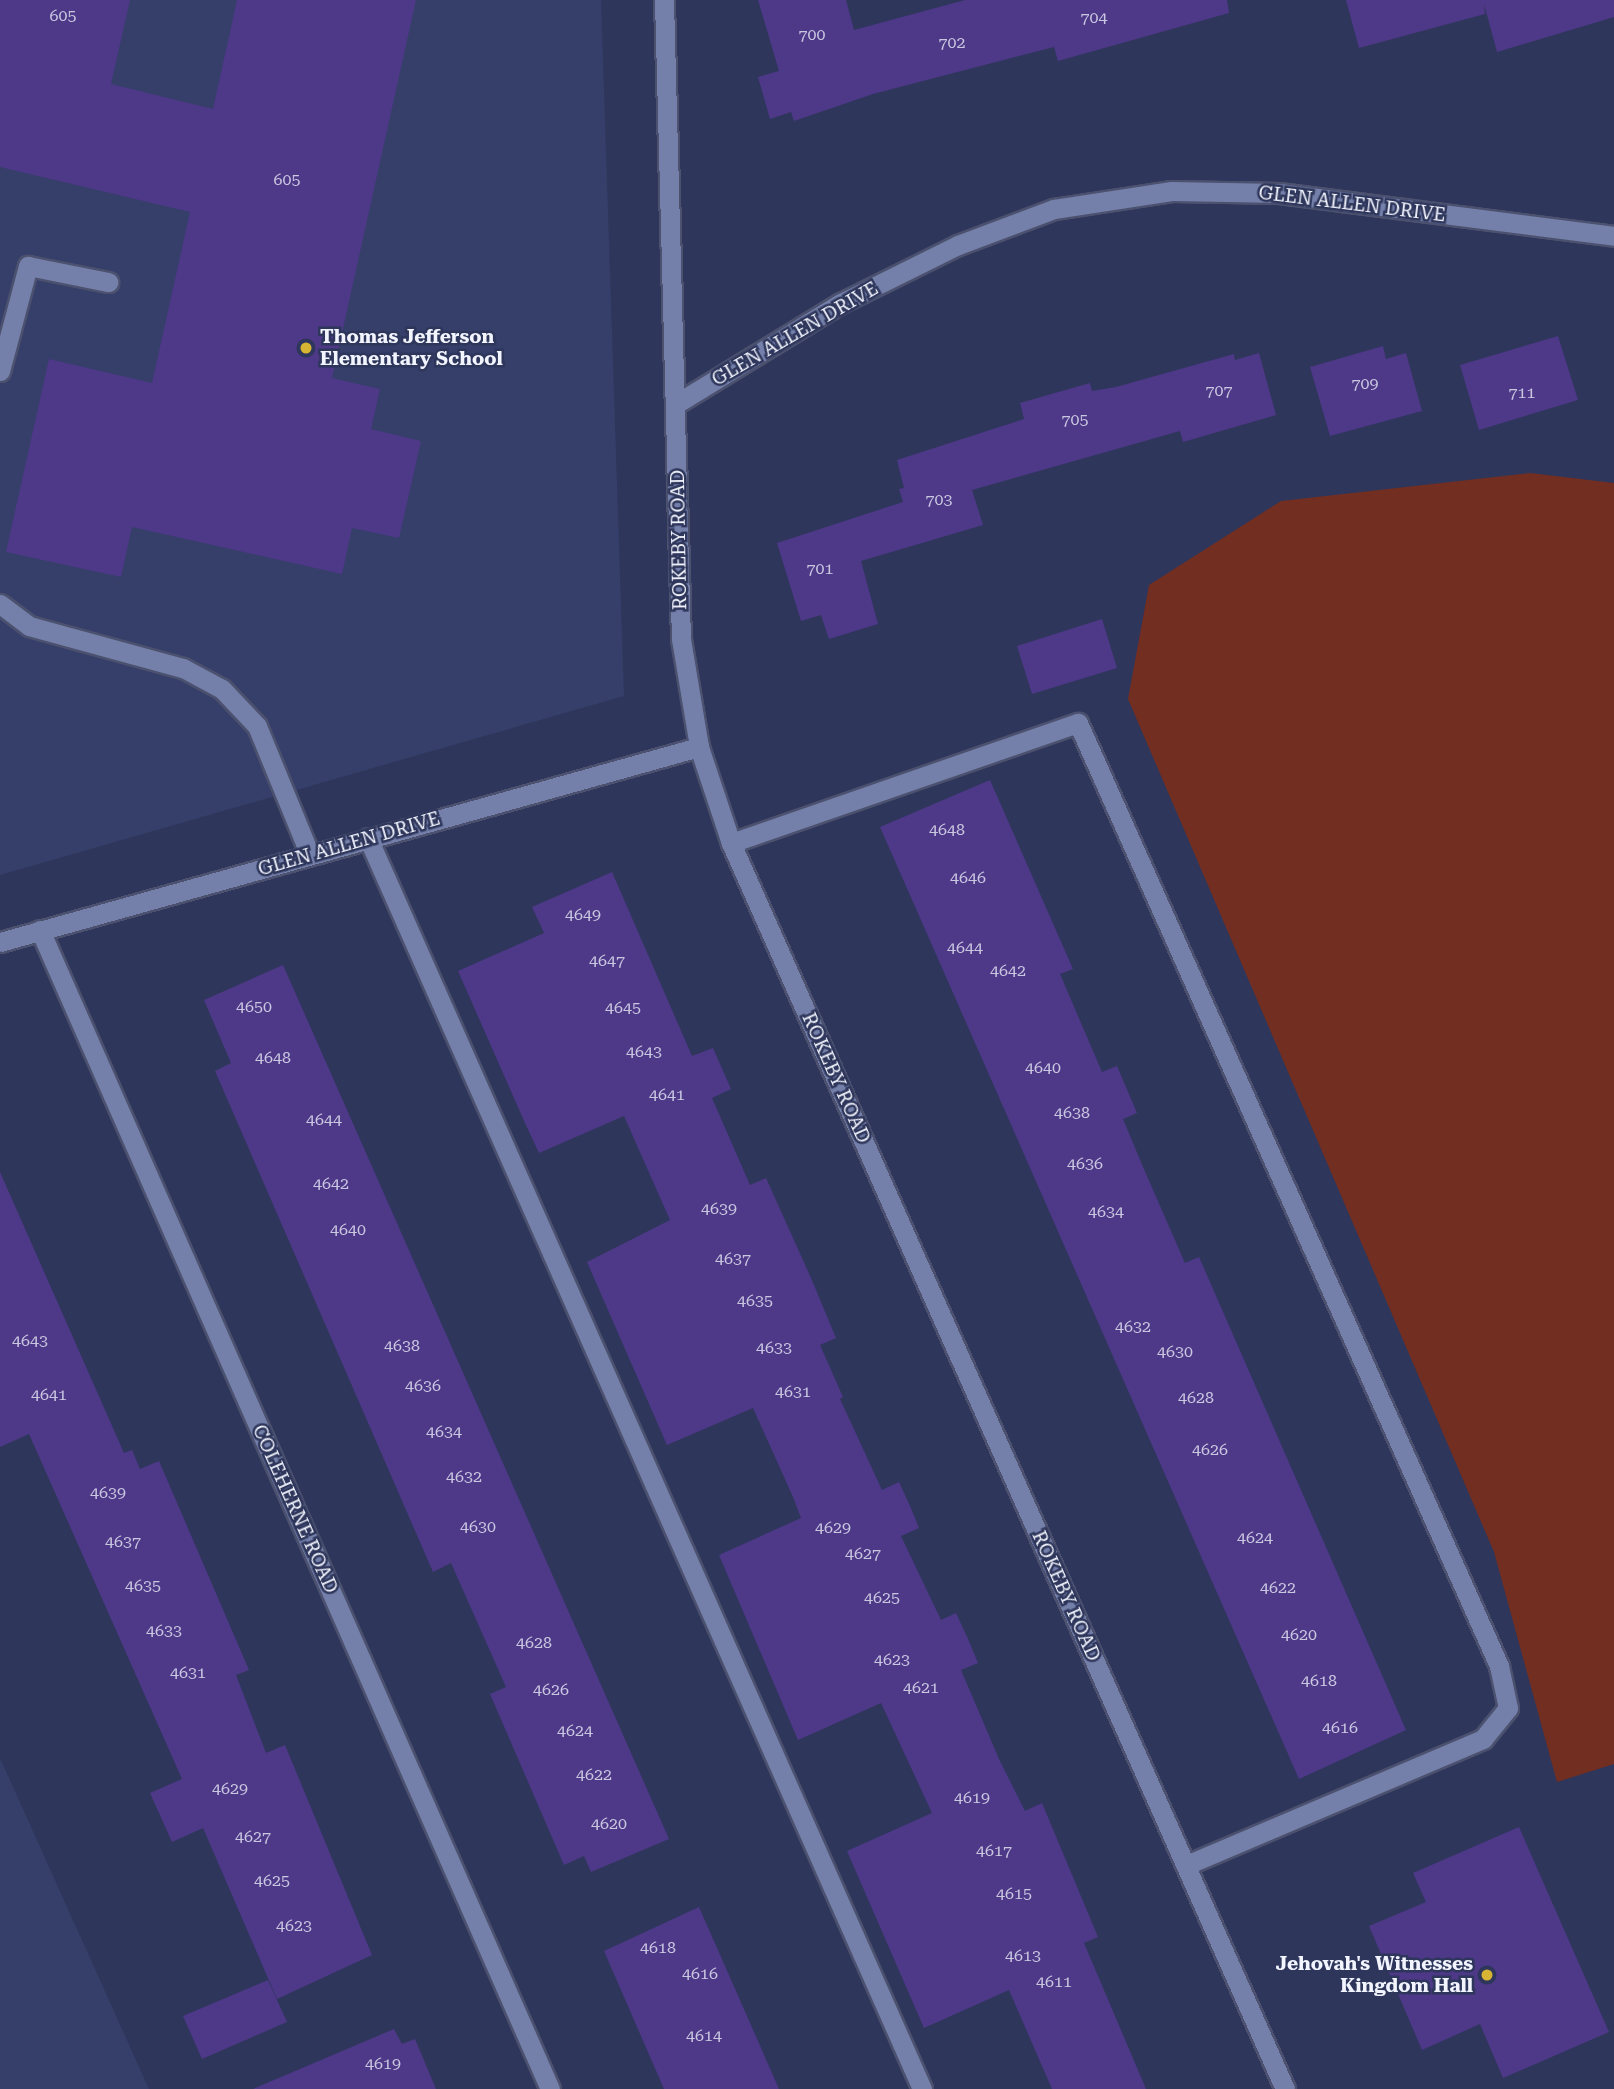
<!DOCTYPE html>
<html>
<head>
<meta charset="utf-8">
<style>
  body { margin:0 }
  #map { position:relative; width:1614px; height:2089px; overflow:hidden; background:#2e365b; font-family:"Roboto Serif",serif }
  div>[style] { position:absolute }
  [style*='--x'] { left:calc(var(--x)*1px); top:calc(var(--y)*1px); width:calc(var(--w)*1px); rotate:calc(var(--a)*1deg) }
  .built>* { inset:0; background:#353f6a }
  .green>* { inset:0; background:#722e21 }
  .building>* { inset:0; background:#4e3888 }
  .roads { filter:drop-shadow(2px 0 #4b516e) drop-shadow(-2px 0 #4b516e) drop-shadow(0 2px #4b516e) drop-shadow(0 -2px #4b516e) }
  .service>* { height:19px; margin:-9.5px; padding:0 9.5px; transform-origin:9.5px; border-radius:9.5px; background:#7480aa }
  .minor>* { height:19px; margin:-9.5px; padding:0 9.5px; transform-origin:9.5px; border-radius:9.5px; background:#7480aa }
  .dots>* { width:19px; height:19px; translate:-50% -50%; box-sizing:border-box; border:4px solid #2e365b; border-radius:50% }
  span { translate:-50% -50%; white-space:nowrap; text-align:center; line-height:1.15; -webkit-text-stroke:5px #2e365b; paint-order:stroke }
  .number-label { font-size:16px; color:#c9c6e0 }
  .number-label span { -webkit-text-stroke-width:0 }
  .street-label { font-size:19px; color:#f2f5fe }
  .poi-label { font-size:19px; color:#f2f5fe; font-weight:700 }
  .left { translate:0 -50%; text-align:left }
  .right { translate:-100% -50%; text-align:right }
</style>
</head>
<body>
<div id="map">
  <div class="built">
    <div style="clip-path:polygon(0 0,601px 0,624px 696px,0 875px)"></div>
    <div style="clip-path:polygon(0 1758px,149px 2089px,0 2089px)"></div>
  </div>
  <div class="green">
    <div style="clip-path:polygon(1530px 473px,1614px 483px,1614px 1764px,1557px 1782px,1494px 1552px,1128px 699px,1149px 585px,1281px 501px)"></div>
  </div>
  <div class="building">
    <div style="clip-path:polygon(0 0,130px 0,111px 84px,213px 109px,237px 0,416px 0,332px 378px,380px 389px,371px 429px,421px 441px,399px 538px,352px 528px,342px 574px,132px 527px,121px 577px,6px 552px,49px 359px,152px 383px,190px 212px,0 167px)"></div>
    <div style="clip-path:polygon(758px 0,846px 0,854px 30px,965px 0,1227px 0,1229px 13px,1058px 61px,1054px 47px,873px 94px,794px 121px,791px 112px,770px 119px,758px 77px,779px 71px)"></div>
    <div style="clip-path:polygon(1346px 0,1614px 0,1614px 17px,1497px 52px,1484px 4px,1485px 14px,1359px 48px)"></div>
    <div style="clip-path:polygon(1558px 336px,1578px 400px,1479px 430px,1460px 365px)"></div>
    <div style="clip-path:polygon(1383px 346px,1386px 359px,1406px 353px,1422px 411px,1330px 436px,1310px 367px)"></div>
    <div style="clip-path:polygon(1259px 353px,1276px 415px,1183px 442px,1180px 431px,972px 490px,983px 525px,861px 561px,878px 624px,829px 639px,821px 615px,801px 621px,777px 543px,903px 502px,899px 489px,904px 488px,897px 460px,1024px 419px,1020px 403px,1090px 383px,1092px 391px,1116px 387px,1234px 354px,1235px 360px)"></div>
    <div style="clip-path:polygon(1102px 619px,1117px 668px,1032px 694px,1017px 646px)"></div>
    <div style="clip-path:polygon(990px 780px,1073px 969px,1060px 974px,1102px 1072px,1117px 1066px,1137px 1113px,1123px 1119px,1143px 1167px,1185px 1263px,1199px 1257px,1406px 1730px,1299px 1779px,880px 827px)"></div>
    <div style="clip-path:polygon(612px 872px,692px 1056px,713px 1048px,731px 1089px,712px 1098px,750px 1185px,766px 1178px,811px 1278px,836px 1338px,820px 1345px,843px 1397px,840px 1399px,882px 1490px,899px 1482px,910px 1506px,919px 1528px,901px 1536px,941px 1620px,956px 1613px,968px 1639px,978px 1663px,961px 1670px,999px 1759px,1025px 1811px,1042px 1803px,1098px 1937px,1084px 1943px,1146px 2089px,1052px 2089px,1009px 1990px,924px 2028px,847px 1851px,932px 1813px,881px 1703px,798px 1740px,719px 1555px,801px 1518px,793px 1497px,753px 1408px,667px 1445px,587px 1262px,670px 1220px,624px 1116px,539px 1153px,525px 1123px,458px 971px,544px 933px,532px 907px)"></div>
    <div style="clip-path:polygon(283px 965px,669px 1839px,591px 1872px,584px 1856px,564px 1865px,490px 1694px,506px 1687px,451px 1563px,433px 1572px,215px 1071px,231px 1063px,204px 1000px)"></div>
    <div style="clip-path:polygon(0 1172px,124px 1453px,132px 1450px,140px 1469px,159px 1461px,249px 1670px,236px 1675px,266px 1753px,285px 1745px,372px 1955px,277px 1999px,203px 1828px,172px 1842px,150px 1793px,182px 1779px,29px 1434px,0 1447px)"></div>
    <div style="clip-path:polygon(1519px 1827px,1609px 2032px,1503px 2078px,1480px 2024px,1422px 2050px,1369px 1926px,1426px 1902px,1413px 1873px)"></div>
    <div style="clip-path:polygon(699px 1907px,758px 2041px,779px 2089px,664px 2089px,604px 1951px)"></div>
    <div style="clip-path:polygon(268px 1980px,287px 2022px,202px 2059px,183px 2016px)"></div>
    <div style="clip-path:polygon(394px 2029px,402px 2044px,415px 2039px,436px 2089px,253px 2089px)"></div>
  </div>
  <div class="roads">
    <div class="service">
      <div style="--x:0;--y:371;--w:109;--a:-75.1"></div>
      <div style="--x:28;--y:266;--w:82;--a:11.3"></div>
      <div style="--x:0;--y:604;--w:36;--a:37"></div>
      <div style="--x:29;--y:626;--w:160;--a:15.3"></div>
      <div style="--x:183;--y:668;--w:44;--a:28.3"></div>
      <div style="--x:222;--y:689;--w:51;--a:46.6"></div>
      <div style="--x:257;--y:726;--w:139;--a:67.7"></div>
      <div style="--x:368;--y:838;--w:1368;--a:66.11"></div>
      <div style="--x:731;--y:843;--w:367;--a:-19.1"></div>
      <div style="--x:1078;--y:723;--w:1033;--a:65.94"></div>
      <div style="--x:1499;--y:1666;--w:43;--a:77.9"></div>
      <div style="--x:1508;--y:1708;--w:40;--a:129"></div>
      <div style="--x:1483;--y:1739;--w:323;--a:157"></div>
    </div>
    <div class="minor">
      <div style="--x:664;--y:0;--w:639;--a:88.48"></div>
      <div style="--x:681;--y:639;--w:109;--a:80.5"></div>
      <div style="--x:699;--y:747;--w:101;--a:71.6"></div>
      <div style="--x:731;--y:843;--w:1364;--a:66.03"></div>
      <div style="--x:676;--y:404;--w:193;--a:-31.5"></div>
      <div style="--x:841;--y:303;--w:131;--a:-26.4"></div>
      <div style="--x:958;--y:245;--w:103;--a:-20.6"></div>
      <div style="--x:1054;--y:209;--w:119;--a:-8.7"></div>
      <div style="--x:1172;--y:191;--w:107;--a:1.1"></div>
      <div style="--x:1279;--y:193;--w:338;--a:7.3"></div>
      <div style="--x:40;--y:930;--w:1266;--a:66.25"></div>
      <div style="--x:0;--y:942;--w:726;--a:-15.59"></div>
    </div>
  </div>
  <div class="dots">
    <div style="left:306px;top:348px;background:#d8b434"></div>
    <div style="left:1487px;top:1975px;background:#d8b434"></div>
  </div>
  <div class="number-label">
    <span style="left:63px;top:16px">605</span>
    <span style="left:1094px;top:18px">704</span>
    <span style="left:812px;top:35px">700</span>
    <span style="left:952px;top:43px">702</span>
    <span style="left:287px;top:180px">605</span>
    <span style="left:1365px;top:384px">709</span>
    <span style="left:1219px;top:391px">707</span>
    <span style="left:1522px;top:393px">711</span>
    <span style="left:1075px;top:420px">705</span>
    <span style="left:939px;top:500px">703</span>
    <span style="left:820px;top:569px">701</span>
    <span style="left:947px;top:830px">4648</span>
    <span style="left:968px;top:878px">4646</span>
    <span style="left:583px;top:915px">4649</span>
    <span style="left:965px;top:948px">4644</span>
    <span style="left:607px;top:961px">4647</span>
    <span style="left:1008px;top:971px">4642</span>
    <span style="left:254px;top:1007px">4650</span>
    <span style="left:623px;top:1008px">4645</span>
    <span style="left:644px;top:1052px">4643</span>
    <span style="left:273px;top:1058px">4648</span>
    <span style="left:1043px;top:1068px">4640</span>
    <span style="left:667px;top:1095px">4641</span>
    <span style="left:1072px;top:1113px">4638</span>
    <span style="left:324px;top:1120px">4644</span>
    <span style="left:1085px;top:1164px">4636</span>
    <span style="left:331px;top:1184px">4642</span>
    <span style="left:719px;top:1209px">4639</span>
    <span style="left:1106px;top:1212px">4634</span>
    <span style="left:348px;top:1230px">4640</span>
    <span style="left:733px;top:1259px">4637</span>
    <span style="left:755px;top:1301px">4635</span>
    <span style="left:1133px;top:1327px">4632</span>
    <span style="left:30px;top:1341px">4643</span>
    <span style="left:402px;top:1346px">4638</span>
    <span style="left:774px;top:1348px">4633</span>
    <span style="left:1175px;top:1352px">4630</span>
    <span style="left:423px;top:1386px">4636</span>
    <span style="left:793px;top:1392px">4631</span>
    <span style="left:49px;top:1395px">4641</span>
    <span style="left:1196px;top:1398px">4628</span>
    <span style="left:444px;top:1432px">4634</span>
    <span style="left:1210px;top:1450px">4626</span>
    <span style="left:464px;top:1477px">4632</span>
    <span style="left:108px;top:1493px">4639</span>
    <span style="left:478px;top:1527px">4630</span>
    <span style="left:833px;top:1528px">4629</span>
    <span style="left:1255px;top:1538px">4624</span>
    <span style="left:123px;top:1542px">4637</span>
    <span style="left:863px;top:1554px">4627</span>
    <span style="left:143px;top:1586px">4635</span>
    <span style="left:1278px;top:1588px">4622</span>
    <span style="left:882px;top:1598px">4625</span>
    <span style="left:164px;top:1631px">4633</span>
    <span style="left:1299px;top:1635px">4620</span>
    <span style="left:534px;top:1643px">4628</span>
    <span style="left:892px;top:1660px">4623</span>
    <span style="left:188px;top:1673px">4631</span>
    <span style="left:1319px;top:1681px">4618</span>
    <span style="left:921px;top:1688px">4621</span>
    <span style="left:551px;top:1690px">4626</span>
    <span style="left:1340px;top:1728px">4616</span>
    <span style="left:575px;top:1731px">4624</span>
    <span style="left:594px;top:1775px">4622</span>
    <span style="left:230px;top:1789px">4629</span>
    <span style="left:972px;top:1798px">4619</span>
    <span style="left:609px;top:1824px">4620</span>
    <span style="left:253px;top:1837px">4627</span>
    <span style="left:994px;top:1851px">4617</span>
    <span style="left:272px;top:1881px">4625</span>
    <span style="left:1014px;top:1894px">4615</span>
    <span style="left:294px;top:1926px">4623</span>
    <span style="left:658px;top:1948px">4618</span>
    <span style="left:1023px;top:1956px">4613</span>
    <span style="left:700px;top:1974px">4616</span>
    <span style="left:1054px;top:1982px">4611</span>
    <span style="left:704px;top:2036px">4614</span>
    <span style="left:383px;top:2064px">4619</span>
  </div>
  <div class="street-label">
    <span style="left:1352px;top:204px;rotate:7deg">GLEN ALLEN DRIVE</span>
    <span style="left:795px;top:334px;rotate:-30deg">GLEN ALLEN DRIVE</span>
    <span style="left:679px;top:540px;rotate:-91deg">ROKEBY ROAD</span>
    <span style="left:349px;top:844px;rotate:-16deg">GLEN ALLEN DRIVE</span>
    <span style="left:836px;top:1078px;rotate:66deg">ROKEBY ROAD</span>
    <span style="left:295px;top:1509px;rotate:66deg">COLEHERNE ROAD</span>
    <span style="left:1066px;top:1596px;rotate:66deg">ROKEBY ROAD</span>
  </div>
  <div class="poi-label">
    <span class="left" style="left:320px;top:348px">Thomas Jefferson<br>Elementary School</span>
    <span class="right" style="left:1473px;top:1975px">Jehovah's Witnesses<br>Kingdom Hall</span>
  </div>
</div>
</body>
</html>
